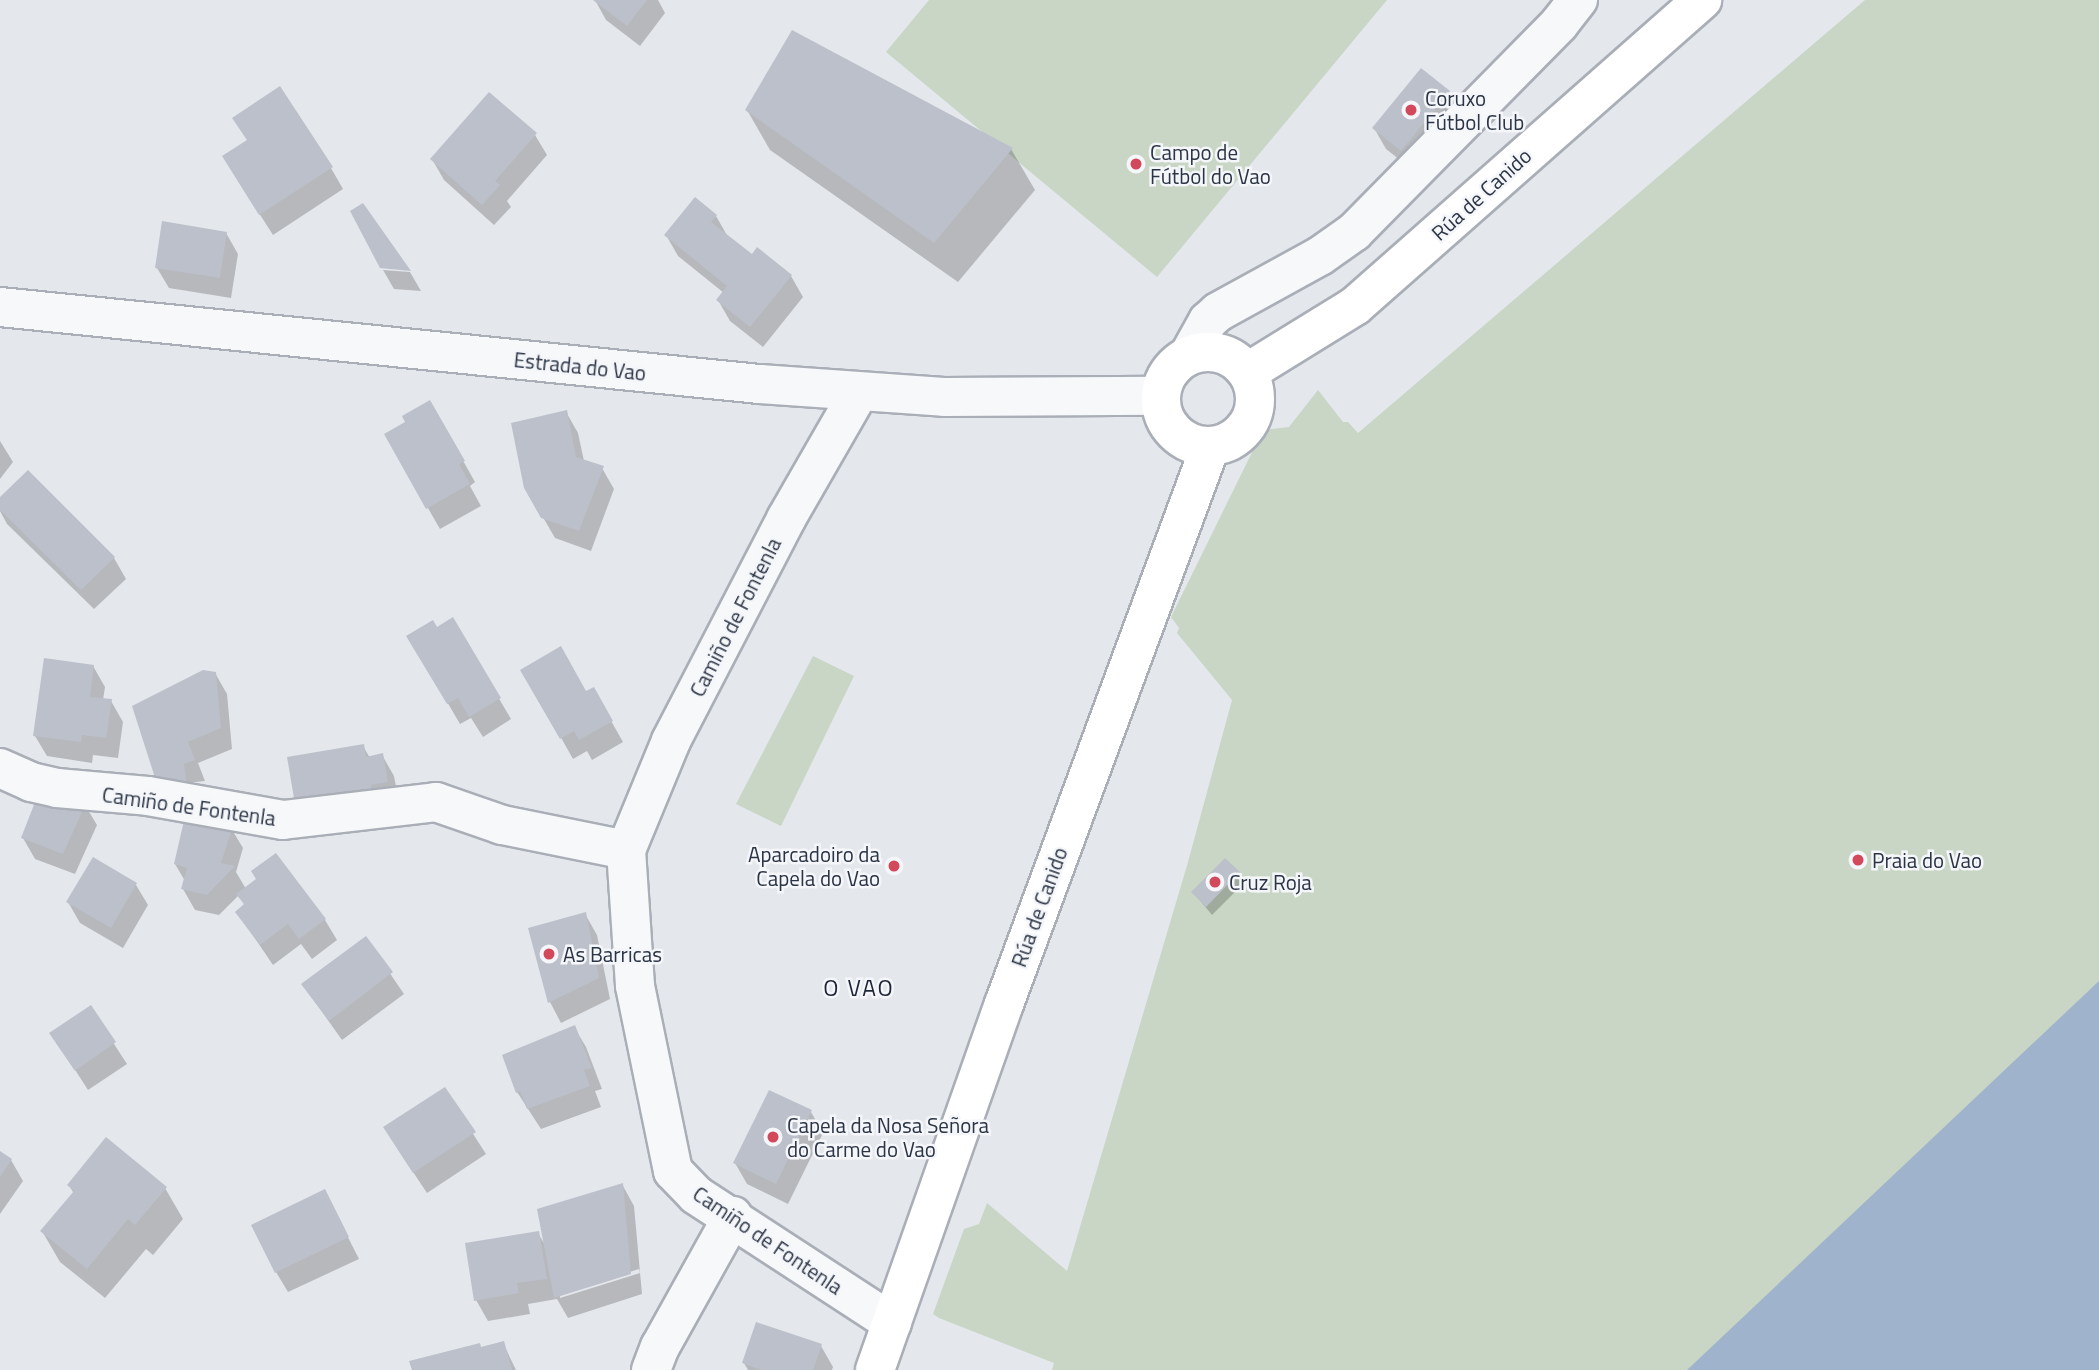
<!DOCTYPE html>
<html>
<head>
<meta charset="utf-8">
<style>
  body { margin:0 }
  #map { position:relative; width:2099px; height:1370px; overflow:hidden; background:#e4e7ec; font-family:"Titillium Web",sans-serif }
  div>[style] { position:absolute }
  [style*='--x'] { left:calc(var(--x)*1px); top:calc(var(--y)*1px); width:calc(var(--w)*1px); rotate:calc(var(--a)*1deg) }
  .green>* { inset:0; background:#c9d6c5 }
  .water>* { inset:0; background:#9fb4cc }
  .shadow>* { inset:0; background:#0003 }
  .building>* { inset:0; background:#bbc0ca }
  .roads { filter:drop-shadow(2px 0 #a9aeb7) drop-shadow(-2px 0 #a9aeb7) drop-shadow(0 2px #a9aeb7) drop-shadow(0 -2px #a9aeb7) }
  .minor>* { height:38px; margin:-19px; padding:0 19px; transform-origin:19px; border-radius:19px; background:#f7f8fa }
  .major>* { height:38px; margin:-19px; padding:0 19px; transform-origin:19px; border-radius:19px; background:#fff }
  .major>.ring { margin:-19px; padding:0; box-sizing:content-box; background:none; border:38px solid #fff; border-radius:50% }
  .dots>* { width:19px; height:19px; translate:-50% -50%; box-sizing:border-box; border:4px solid #f4f6f9; border-radius:50% }
  span { translate:-50% -50%; white-space:nowrap; text-align:center; line-height:1.15; -webkit-text-stroke:5px #f4f6f9; paint-order:stroke }
  .poi-label { font-size:21px; color:#2b3445 }
  .left { translate:0 -50%; text-align:left }
  .right { translate:-100% -50%; text-align:right }
  .street-label { font-size:21px; color:#2b3445 }
  .neighbourhood-label { font-size:23px; color:#1d2536; letter-spacing:2px }
</style>
</head>
<body>
<div id="map">
  <div class="green">
    <div style="clip-path:polygon(929px 0,1387px 0,1157px 277px,886px 52px)"></div>
    <div style="clip-path:polygon(1865px 0,2099px 0,2099px 1286px,2001px 1370px,1052px 1370px,1054px 1363px,939px 1318px,933px 1314px,964px 1229px,979px 1224px,987px 1203px,1067px 1271px,1188px 862px,1232px 700px,1177px 633px,1179px 628px,1171px 617px,1263px 430px,1289px 427px,1318px 390px,1343px 422px,1348px 422px,1358px 433px)"></div>
    <div style="clip-path:polygon(813px 656px,854px 676px,781px 826px,736px 804px)"></div>
  </div>
  <div class="water">
    <div style="clip-path:polygon(2099px 981px,2099px 1370px,1687px 1370px)"></div>
  </div>
  <div class="shadow">
    <div style="clip-path:polygon(595px 0,658px 0,665px 13px,640px 46px,606px 20px)"></div>
    <div style="clip-path:polygon(1421px 70px,1449px 92px,1461px 113px,1414px 171px,1386px 149px,1374px 128px)"></div>
    <div style="clip-path:polygon(747px 110px,1011px 149px,1035px 190px,958px 282px,770px 150px)"></div>
    <div style="clip-path:polygon(535px 135px,547px 155px,507px 201px,511px 207px,494px 225px,444px 180px,432px 159px)"></div>
    <div style="clip-path:polygon(331px 168px,343px 189px,273px 235px,236px 177px)"></div>
    <div style="clip-path:polygon(716px 216px,728px 237px,752px 257px,758px 249px,791px 276px,803px 297px,763px 347px,730px 321px,718px 300px,724px 293px,678px 256px,666px 235px)"></div>
    <div style="clip-path:polygon(226px 233px,238px 254px,231px 298px,169px 288px,157px 268px)"></div>
    <div style="clip-path:polygon(383px 270px,410px 272px,421px 291px,394px 289px)"></div>
    <div style="clip-path:polygon(430px 402px,475px 482px,470px 486px,481px 506px,440px 529px,386px 435px,408px 423px)"></div>
    <div style="clip-path:polygon(566px 412px,578px 433px,584px 461px,602px 468px,614px 489px,591px 551px,555px 538px,526px 488px)"></div>
    <div style="clip-path:polygon(0 441px,13px 462px,0 479px)"></div>
    <div style="clip-path:polygon(28px 473px,114px 558px,126px 579px,94px 609px,7px 524px,0 511px,0 499px)"></div>
    <div style="clip-path:polygon(452px 619px,511px 719px,483px 737px,471px 718px,460px 724px,409px 637px,436px 629px)"></div>
    <div style="clip-path:polygon(93px 666px,105px 687px,103px 700px,111px 701px,123px 722px,118px 758px,93px 755px,92px 763px,47px 756px,35px 736px)"></div>
    <div style="clip-path:polygon(523px 670px,586px 694px,593px 689px,623px 742px,592px 760px,587px 751px,573px 759px)"></div>
    <div style="clip-path:polygon(215px 673px,227px 694px,232px 749px,198px 763px,205px 781px,159px 786px)"></div>
    <div style="clip-path:polygon(363px 746px,370px 758px,382px 755px,394px 776px,399px 802px,309px 824px)"></div>
    <div style="clip-path:polygon(85px 805px,97px 825px,75px 874px,35px 859px,23px 838px)"></div>
    <div style="clip-path:polygon(231px 828px,243px 848px,236px 872px,246px 889px,257px 880px,325px 920px,337px 940px,312px 959px,301px 944px,273px 965px,237px 912px,245px 906px,239px 895px,219px 915px,195px 910px,183px 889px,185px 881px,175px 864px)"></div>
    <div style="clip-path:polygon(1238px 874px,1244px 883px,1212px 915px,1193px 892px)"></div>
    <div style="clip-path:polygon(136px 885px,148px 905px,123px 948px,80px 923px,68px 902px)"></div>
    <div style="clip-path:polygon(585px 914px,597px 935px,610px 999px,561px 1023px,550px 1002px,530px 929px)"></div>
    <div style="clip-path:polygon(366px 938px,404px 994px,342px 1040px,303px 985px)"></div>
    <div style="clip-path:polygon(90px 1007px,127px 1064px,88px 1090px,52px 1034px)"></div>
    <div style="clip-path:polygon(574px 1027px,586px 1047px,602px 1089px,595px 1091px,601px 1107px,541px 1129px,517px 1092px)"></div>
    <div style="clip-path:polygon(444px 1089px,486px 1154px,427px 1193px,397px 1148px)"></div>
    <div style="clip-path:polygon(811px 1112px,823px 1133px,788px 1204px,747px 1184px,735px 1163px)"></div>
    <div style="clip-path:polygon(0 1153px,11px 1160px,23px 1181px,0 1214px)"></div>
    <div style="clip-path:polygon(69px 1185px,165px 1188px,183px 1219px,153px 1255px,146px 1249px,105px 1298px,60px 1262px,42px 1231px,74px 1194px)"></div>
    <div style="clip-path:polygon(evenodd,623px 1186px,634px 1206px,642px 1294px,568px 1318px,557px 1299px,528px 1304px,530px 1314px,488px 1321px,476px 1300px,538px 1233px,545px 1245px,623px 1186px,639px 1269px,640px 1273px,560px 1298px,560px 1294px,639px 1269px)"></div>
    <div style="clip-path:polygon(325px 1192px,359px 1259px,288px 1292px,276px 1272px)"></div>
    <div style="clip-path:polygon(503px 1343px,516px 1370px,413px 1370px,481px 1349px)"></div>
    <div style="clip-path:polygon(821px 1346px,833px 1367px,832px 1370px,748px 1370px,744px 1363px)"></div>
  </div>
  <div class="building">
    <div style="clip-path:polygon(593px 0,647px 0,627px 26px)"></div>
    <div style="clip-path:polygon(792px 30px,1013px 148px,934px 243px,745px 110px)"></div>
    <div style="clip-path:polygon(1421px 68px,1450px 91px,1401px 151px,1372px 128px)"></div>
    <div style="clip-path:polygon(280px 86px,333px 167px,259px 215px,222px 156px,247px 140px,232px 118px)"></div>
    <div style="clip-path:polygon(489px 92px,537px 133px,495px 181px,500px 185px,482px 205px,430px 159px)"></div>
    <div style="clip-path:polygon(695px 197px,717px 215px,711px 222px,752px 254px,757px 247px,792px 275px,750px 327px,716px 300px,727px 286px,664px 235px)"></div>
    <div style="clip-path:polygon(363px 203px,411px 271px,380px 268px,350px 211px)"></div>
    <div style="clip-path:polygon(162px 221px,227px 232px,220px 278px,155px 268px)"></div>
    <div style="clip-path:polygon(430px 400px,465px 461px,459px 464px,470px 484px,426px 509px,384px 434px,405px 422px,402px 416px)"></div>
    <div style="clip-path:polygon(567px 410px,576px 457px,604px 466px,579px 531px,541px 518px,524px 488px,511px 423px)"></div>
    <div style="clip-path:polygon(28px 470px,115px 557px,81px 590px,0 510px,0 497px)"></div>
    <div style="clip-path:polygon(453px 617px,501px 698px,469px 717px,458px 698px,447px 704px,406px 636px,433px 620px,437px 627px)"></div>
    <div style="clip-path:polygon(561px 646px,586px 691px,594px 687px,613px 721px,579px 740px,574px 731px,560px 739px,520px 670px)"></div>
    <div style="clip-path:polygon(44px 658px,94px 665px,90px 697px,112px 699px,106px 738px,82px 735px,81px 742px,33px 736px)"></div>
    <div style="clip-path:polygon(203px 670px,216px 672px,221px 728px,188px 742px,195px 760px,184px 764px,188px 792px,158px 787px,132px 706px)"></div>
    <div style="clip-path:polygon(364px 744px,366px 757px,383px 753px,388px 782px,371px 785px,372px 791px,295px 804px,287px 757px)"></div>
    <div style="clip-path:polygon(37px 797px,86px 803px,63px 854px,21px 838px)"></div>
    <div style="clip-path:polygon(186px 812px,233px 826px,221px 863px,235px 866px,207px 895px,181px 889px,187px 868px,174px 864px)"></div>
    <div style="clip-path:polygon(276px 853px,326px 919px,299px 939px,288px 924px,260px 945px,235px 912px,244px 904px,236px 894px,256px 879px,251px 871px)"></div>
    <div style="clip-path:polygon(93px 857px,137px 883px,111px 928px,66px 902px)"></div>
    <div style="clip-path:polygon(1225px 858px,1240px 872px,1206px 907px,1191px 892px)"></div>
    <div style="clip-path:polygon(586px 912px,599px 978px,548px 1003px,528px 928px)"></div>
    <div style="clip-path:polygon(366px 936px,393px 972px,329px 1021px,301px 984px)"></div>
    <div style="clip-path:polygon(91px 1005px,116px 1042px,75px 1071px,49px 1033px)"></div>
    <div style="clip-path:polygon(575px 1025px,592px 1068px,584px 1070px,590px 1086px,527px 1109px,520px 1091px,516px 1093px,502px 1055px)"></div>
    <div style="clip-path:polygon(445px 1087px,476px 1132px,413px 1173px,383px 1127px)"></div>
    <div style="clip-path:polygon(769px 1090px,812px 1110px,776px 1184px,733px 1163px)"></div>
    <div style="clip-path:polygon(106px 1137px,167px 1187px,135px 1225px,128px 1219px,87px 1269px,40px 1231px,74px 1191px,67px 1185px)"></div>
    <div style="clip-path:polygon(0 1151px,12px 1159px,0 1177px)"></div>
    <div style="clip-path:polygon(623px 1183px,631px 1274px,554px 1298px,537px 1209px)"></div>
    <div style="clip-path:polygon(325px 1189px,349px 1237px,275px 1273px,251px 1225px)"></div>
    <div style="clip-path:polygon(539px 1231px,547px 1279px,517px 1283px,519px 1293px,474px 1301px,465px 1243px)"></div>
    <div style="clip-path:polygon(756px 1322px,822px 1344px,813px 1370px,761px 1370px,742px 1363px)"></div>
    <div style="clip-path:polygon(504px 1341px,512px 1370px,412px 1370px,409px 1361px,480px 1343px,481px 1347px)"></div>
  </div>
  <div class="roads">
    <div class="minor">
      <div style="--x:0;--y:307;--w:764;--a:5.79"></div>
      <div style="--x:760;--y:384;--w:184;--a:4"></div>
      <div style="--x:944;--y:397;--w:217;--a:-0.3"></div>
      <div style="--x:1189;--y:355;--w:39;--a:-61"></div>
      <div style="--x:1208;--y:321;--w:13;--a:-42"></div>
      <div style="--x:1218;--y:312;--w:116;--a:-28.8"></div>
      <div style="--x:1320;--y:256;--w:42;--a:-35.2"></div>
      <div style="--x:1354;--y:232;--w:292;--a:-45.4"></div>
      <div style="--x:1559;--y:24;--w:31;--a:-52"></div>
      <div style="--x:859;--y:392;--w:146;--a:119.9"></div>
      <div style="--x:786;--y:519;--w:250;--a:117.4"></div>
      <div style="--x:671;--y:741;--w:118;--a:112.4"></div>
      <div style="--x:626;--y:850;--w:136;--a:86.2"></div>
      <div style="--x:635;--y:986;--w:189;--a:78.4"></div>
      <div style="--x:673;--y:1171;--w:33;--a:46"></div>
      <div style="--x:696;--y:1195;--w:234;--a:33.1"></div>
      <div style="--x:0;--y:768;--w:34;--a:24"></div>
      <div style="--x:31;--y:782;--w:27;--a:13"></div>
      <div style="--x:57;--y:788;--w:91;--a:5"></div>
      <div style="--x:148;--y:796;--w:137;--a:10.1"></div>
      <div style="--x:283;--y:820;--w:154;--a:-6.7"></div>
      <div style="--x:436;--y:802;--w:70;--a:19.2"></div>
      <div style="--x:502;--y:825;--w:126;--a:11.4"></div>
      <div style="--x:651;--y:1370;--w:25;--a:-69"></div>
      <div style="--x:660;--y:1347;--w:150;--a:-60.9"></div>
    </div>
    <div class="major">
      <div class="ring" style="left:1161px;top:352px;width:56px;height:56px"></div>
      <div style="--x:1248;--y:372;--w:126;--a:-31.7"></div>
      <div style="--x:1355;--y:306;--w:463;--a:-41.4"></div>
      <div style="--x:875;--y:1370;--w:388;--a:-70.6"></div>
      <div style="--x:1004;--y:1004;--w:594;--a:-69.7"></div>
    </div>
  </div>
  <div class="dots">
    <div style="left:1411px;top:110px;background:#d1495b"></div>
    <div style="left:1136px;top:164px;background:#d1495b"></div>
    <div style="left:1858px;top:860px;background:#d1495b"></div>
    <div style="left:894px;top:866px;background:#d1495b"></div>
    <div style="left:1215px;top:882px;background:#d1495b"></div>
    <div style="left:549px;top:954px;background:#d1495b"></div>
    <div style="left:773px;top:1137px;background:#d1495b"></div>
  </div>
  <div class="poi-label">
    <span class="left" style="left:1425px;top:110px">Coruxo<br>Fútbol Club</span>
    <span class="left" style="left:1150px;top:164px">Campo de<br>Fútbol do Vao</span>
    <span class="right" style="left:880px;top:866px">Aparcadoiro da<br>Capela do Vao</span>
    <span class="left" style="left:1872px;top:860px">Praia do Vao</span>
    <span class="left" style="left:1229px;top:882px">Cruz Roja</span>
    <span class="left" style="left:563px;top:954px">As Barricas</span>
    <span class="left" style="left:787px;top:1137px">Capela da Nosa Señora<br>do Carme do Vao</span>
  </div>
  <div class="street-label">
    <span style="left:1481px;top:194px;rotate:-42deg">Rúa de Canido</span>
    <span style="left:580px;top:366px;rotate:6deg">Estrada do Vao</span>
    <span style="left:735px;top:617px;rotate:-63deg">Camiño de Fontenla</span>
    <span style="left:189px;top:806px;rotate:8deg">Camiño de Fontenla</span>
    <span style="left:1039px;top:907px;rotate:-70deg">Rúa de Canido</span>
    <span style="left:768px;top:1240px;rotate:34deg">Camiño de Fontenla</span>
  </div>
  <div class="neighbourhood-label">
    <span style="left:859px;top:988px">O VAO</span>
  </div>
</div>
</body>
</html>
